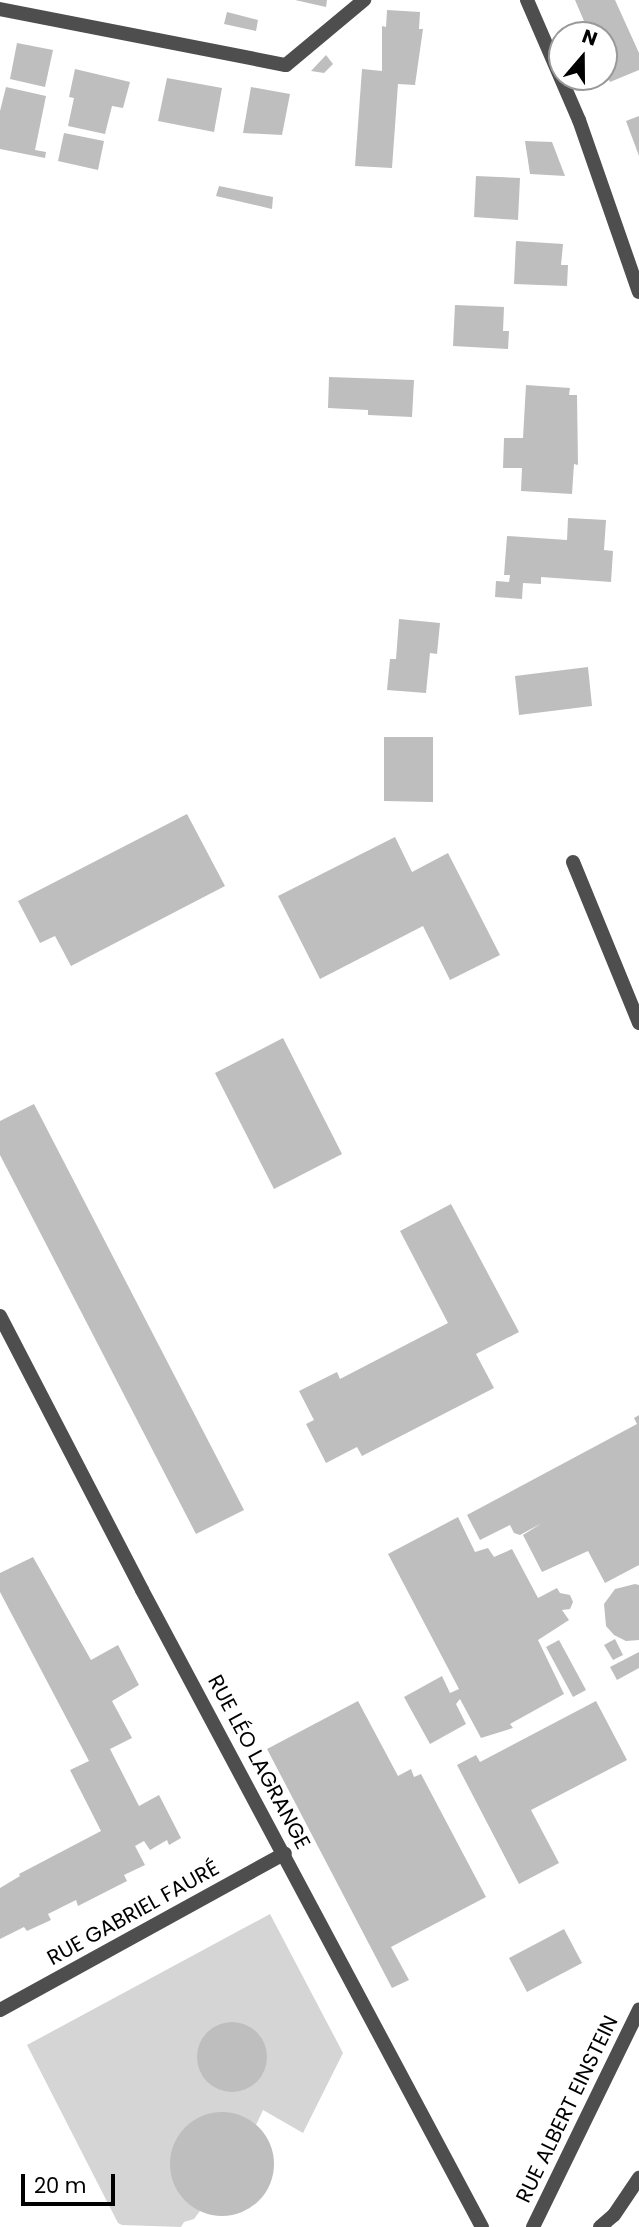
<!DOCTYPE html>
<html>
<head>
<meta charset="utf-8">
<style>
  body { margin:0 }
  #map { position:relative; width:639px; height:2227px; overflow:hidden; background:#fff; font-family:Poppins,sans-serif }
  div>[style] { position:absolute }
  [style*='--x'] { left:calc(var(--x)*1px); top:calc(var(--y)*1px); width:calc(var(--w)*1px); rotate:calc(var(--a)*1deg) }
  .green>* { inset:0; background:#d5d5d5 }
  .building>* { inset:0; background:#bebebe }
  .round { border-radius:50% }
  .lane>* { height:14px; margin:-7px; padding:0 7px; transform-origin:7px; border-radius:7px; background:#4e4e4e }
  .street>* { height:14px; margin:-7px; padding:0 7px; transform-origin:7px; border-radius:7px; background:#4e4e4e }
  span { translate:-50% -50%; white-space:nowrap; text-align:center; line-height:1.15; -webkit-text-stroke:5px #fff; paint-order:stroke }
  .street-label { font-size:21px; color:#000 }
  .north { position:absolute; left:548px; top:21px; width:70px; height:70px; box-sizing:border-box; background:#fff; border:2px solid #999; border-radius:50%; rotate:20deg; font-size:19px; font-weight:700; line-height:28px; text-align:center; color:#000 }
  .north::after { content:''; display:block; margin:auto; width:24px; height:32px; background:#000; clip-path:polygon(50% 0,100% 100%,50% 72%,0 100%) }
  .scale { position:absolute; left:21px; top:2174px; width:94px; height:32px; box-sizing:border-box; border:4px solid #000; border-top:0; padding-left:9px; font-size:21px; line-height:24px; white-space:nowrap; color:#000; -webkit-text-stroke:5px #fff; paint-order:stroke }
</style>
</head>
<body>
<div id="map">
  <div class="green">
    <div style="clip-path:polygon(270px 1914px,343px 2053px,303px 2133px,263px 2110px,256px 2125px,240px 2116px,223px 2113px,197px 2119px,183px 2130px,174px 2145px,171px 2172px,181px 2196px,200px 2211px,194px 2219px,184px 2222px,181px 2227px,122px 2225px,118px 2223px,27px 2045px)"></div>
  </div>
  <div class="building">
    <div style="clip-path:polygon(295px 0,327px 0,326px 7px)"></div>
    <div style="clip-path:polygon(575px 0,615px 0,639px 53px,639px 70px,610px 82px,604px 69px,604px 35px,590px 35px)"></div>
    <div style="clip-path:polygon(387px 10px,420px 12px,419px 29px,423px 29px,415px 85px,398px 84px,392px 168px,355px 166px,362px 69px,382px 71px,382px 26px,386px 27px)"></div>
    <div style="clip-path:polygon(227px 12px,258px 20px,256px 31px,224px 24px)"></div>
    <div style="clip-path:polygon(17px 43px,53px 50px,45px 87px,10px 79px)"></div>
    <div style="clip-path:polygon(326px 55px,333px 64px,324px 73px,311px 71px)"></div>
    <div style="clip-path:polygon(75px 69px,130px 82px,123px 108px,112px 106px,105px 134px,68px 126px,74px 98px,69px 97px)"></div>
    <div style="clip-path:polygon(167px 78px,222px 88px,214px 132px,158px 121px)"></div>
    <div style="clip-path:polygon(6px 87px,46px 96px,35px 150px,46px 152px,45px 158px,0 149px,0 111px)"></div>
    <div style="clip-path:polygon(251px 87px,290px 94px,282px 135px,243px 133px)"></div>
    <div style="clip-path:polygon(639px 116px,639px 156px,626px 121px)"></div>
    <div style="clip-path:polygon(64px 133px,104px 141px,98px 170px,58px 161px)"></div>
    <div style="clip-path:polygon(525px 141px,552px 142px,565px 176px,530px 174px)"></div>
    <div style="clip-path:polygon(476px 176px,520px 178px,518px 220px,474px 217px)"></div>
    <div style="clip-path:polygon(219px 186px,273px 197px,272px 209px,216px 196px)"></div>
    <div style="clip-path:polygon(516px 241px,563px 244px,561px 265px,568px 265px,567px 286px,514px 284px)"></div>
    <div style="clip-path:polygon(455px 305px,504px 307px,503px 331px,509px 331px,508px 349px,453px 346px)"></div>
    <div style="clip-path:polygon(329px 377px,414px 380px,412px 417px,368px 415px,368px 410px,328px 408px)"></div>
    <div style="clip-path:polygon(526px 385px,570px 388px,569px 395px,577px 395px,578px 465px,574px 464px,572px 494px,521px 491px,522px 468px,503px 468px,504px 438px,523px 438px)"></div>
    <div style="clip-path:polygon(568px 518px,606px 520px,604px 550px,613px 551px,611px 582px,541px 577px,541px 584px,523px 583px,522px 599px,495px 597px,496px 581px,509px 582px,510px 575px,504px 575px,507px 536px,567px 540px)"></div>
    <div style="clip-path:polygon(399px 619px,440px 623px,437px 654px,430px 653px,426px 693px,387px 690px,390px 659px,396px 659px)"></div>
    <div style="clip-path:polygon(588px 667px,592px 706px,519px 715px,515px 676px)"></div>
    <div style="clip-path:polygon(384px 737px,433px 737px,433px 802px,384px 801px)"></div>
    <div style="clip-path:polygon(187px 814px,225px 886px,71px 966px,55px 936px,40px 943px,18px 901px)"></div>
    <div style="clip-path:polygon(395px 837px,412px 872px,448px 853px,500px 955px,450px 980px,423px 926px,320px 979px,278px 896px)"></div>
    <div style="clip-path:polygon(283px 1038px,342px 1154px,274px 1189px,215px 1073px)"></div>
    <div style="clip-path:polygon(34px 1104px,244px 1510px,196px 1534px,0 1155px,0 1121px)"></div>
    <div style="clip-path:polygon(451px 1204px,519px 1332px,476px 1354px,494px 1388px,362px 1456px,357px 1447px,326px 1463px,306px 1424px,314px 1420px,299px 1391px,337px 1372px,340px 1379px,448px 1323px,400px 1231px)"></div>
    <div style="clip-path:polygon(639px 1415px,639px 1565px,605px 1583px,588px 1551px,542px 1572px,523px 1535px,542px 1523px,520px 1535px,514px 1533px,510px 1525px,480px 1540px,467px 1515px,637px 1424px,634px 1418px)"></div>
    <div style="clip-path:polygon(458px 1517px,475px 1552px,488px 1548px,494px 1557px,512px 1549px,538px 1598px,557px 1588px,560px 1593px,570px 1595px,573px 1602px,570px 1609px,562px 1610px,569px 1620px,538px 1640px,564px 1694px,510px 1724px,513px 1728px,481px 1738px,460px 1699px,456px 1704px,466px 1724px,430px 1744px,404px 1697px,442px 1676px,450px 1693px,459px 1689px,388px 1554px)"></div>
    <div style="clip-path:polygon(33px 1557px,91px 1660px,118px 1645px,139px 1685px,112px 1701px,132px 1738px,110px 1749px,139px 1806px,159px 1795px,181px 1838px,169px 1845px,167px 1840px,150px 1850px,144px 1841px,135px 1846px,145px 1865px,124px 1875px,127px 1881px,78px 1906px,76px 1900px,48px 1914px,51px 1920px,27px 1931px,24px 1927px,0 1939px,0 1888px,20px 1876px,19px 1874px,101px 1831px,70px 1770px,89px 1761px,0 1592px,0 1573px)"></div>
    <div style="clip-path:polygon(635px 1584px,639px 1585px,639px 1640px,626px 1641px,614px 1635px,606px 1626px,604px 1604px,615px 1589px)"></div>
    <div style="clip-path:polygon(615px 1639px,623px 1655px,613px 1660px,604px 1645px)"></div>
    <div style="clip-path:polygon(559px 1640px,586px 1690px,573px 1697px,546px 1647px)"></div>
    <div style="clip-path:polygon(639px 1652px,639px 1668px,617px 1680px,610px 1667px)"></div>
    <div style="clip-path:polygon(358px 1701px,398px 1776px,411px 1769px,414px 1777px,421px 1774px,486px 1897px,391px 1947px,409px 1980px,392px 1988px,267px 1749px)"></div>
    <div style="clip-path:polygon(596px 1701px,627px 1760px,531px 1810px,559px 1863px,519px 1884px,457px 1765px,476px 1755px,480px 1762px)"></div>
    <div style="clip-path:polygon(564px 1929px,582px 1963px,527px 1992px,509px 1958px)"></div>
    <div class="round" style="left:197px;top:2022px;width:70px;height:70px"></div>
    <div class="round" style="left:170px;top:2112px;width:104px;height:104px"></div>
  </div>
  <div class="lane">
    <div style="--x:573;--y:862;--w:174;--a:67.7"></div>
  </div>
  <div class="street">
    <div style="--x:527;--y:0;--w:131;--a:66.6"></div>
    <div style="--x:579;--y:120;--w:182;--a:70.8"></div>
    <div style="--x:0;--y:9;--w:291;--a:11.1"></div>
    <div style="--x:286;--y:65;--w:102;--a:-39.8"></div>
    <div style="--x:0;--y:1316;--w:309;--a:62.6"></div>
    <div style="--x:142;--y:1590;--w:722;--a:61.91"></div>
    <div style="--x:0;--y:2010;--w:325;--a:-28.8"></div>
    <div style="--x:533;--y:2227;--w:242;--a:-64"></div>
    <div style="--x:600;--y:2227;--w:18;--a:-41"></div>
    <div style="--x:614;--y:2215;--w:45;--a:-56"></div>
  </div>
  <div class="street-label">
    <span style="left:259px;top:1762px;rotate:62deg">RUE LÉO LAGRANGE</span>
    <span style="left:133px;top:1913px;rotate:-29deg">RUE GABRIEL FAURÉ</span>
    <span style="left:567px;top:2109px;rotate:-64deg">RUE ALBERT EINSTEIN</span>
  </div>
  <div class="north">N</div>
  <div class="scale">20 m</div>
</div>
</body>
</html>
